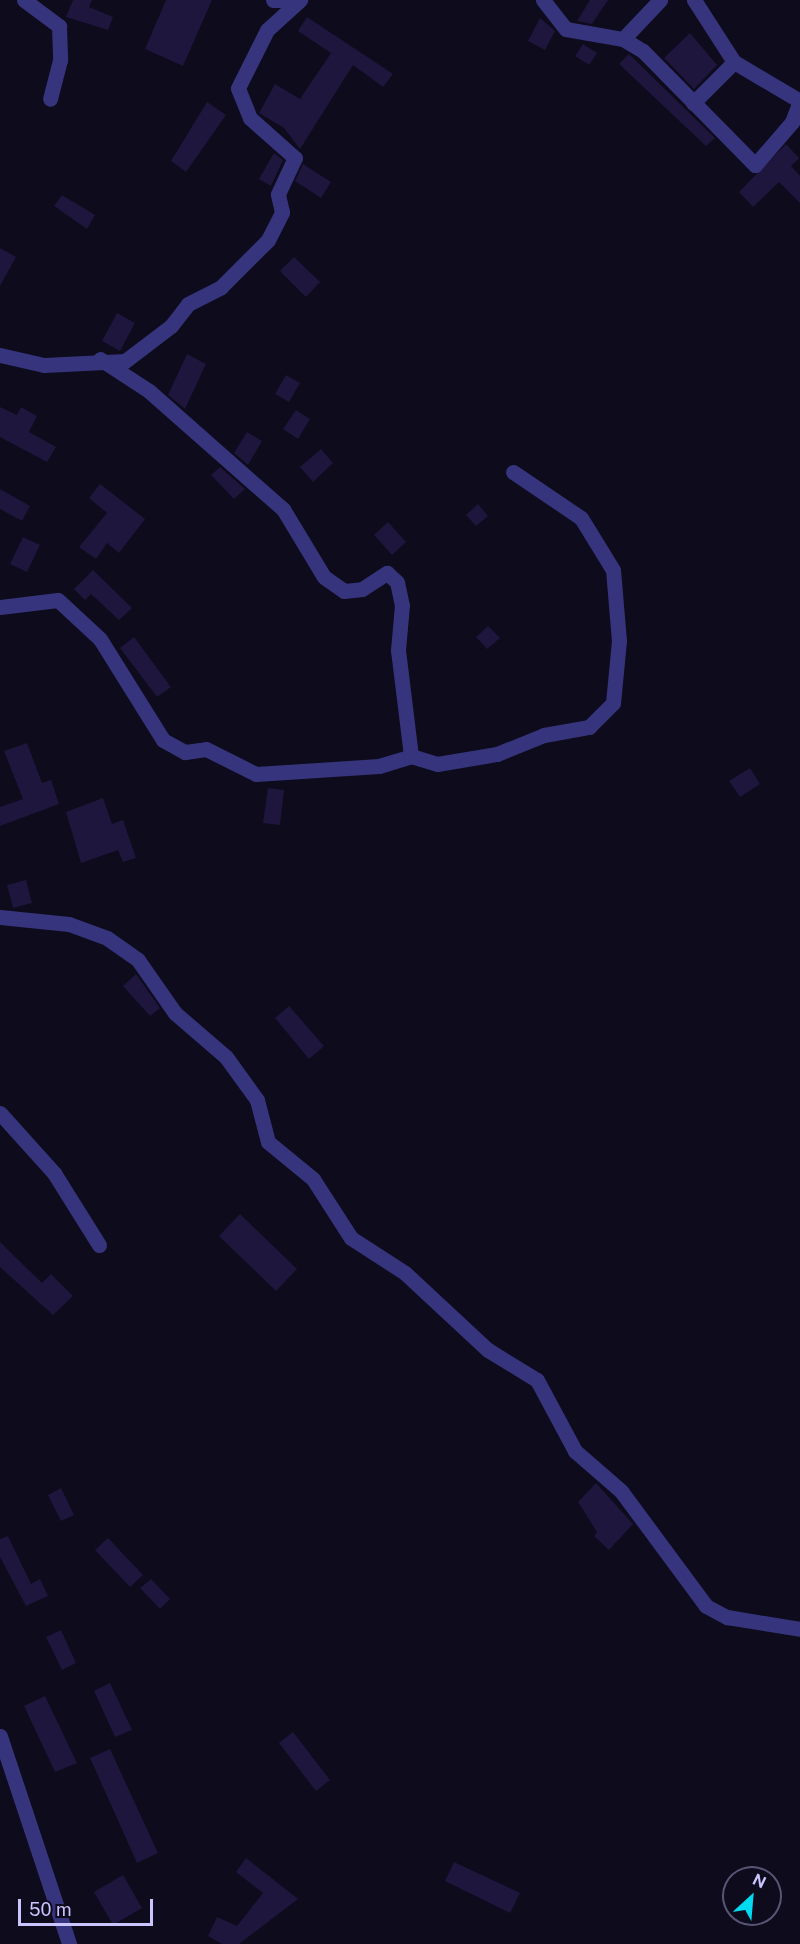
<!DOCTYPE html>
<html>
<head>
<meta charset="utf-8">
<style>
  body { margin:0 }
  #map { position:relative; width:800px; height:1944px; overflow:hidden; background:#0d0b1c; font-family:"Public Sans",sans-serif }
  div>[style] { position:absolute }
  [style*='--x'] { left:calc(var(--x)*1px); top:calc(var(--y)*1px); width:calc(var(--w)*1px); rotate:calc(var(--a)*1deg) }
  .building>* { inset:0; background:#1e163d }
  .minor>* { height:15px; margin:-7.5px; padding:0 7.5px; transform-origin:7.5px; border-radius:7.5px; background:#36347c }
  span { translate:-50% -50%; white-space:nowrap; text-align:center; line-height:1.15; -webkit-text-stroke:5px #0d0b1c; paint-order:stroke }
  .north { position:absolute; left:722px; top:1866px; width:60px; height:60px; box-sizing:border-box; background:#0d0b1c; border:2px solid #595577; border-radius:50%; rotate:26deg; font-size:16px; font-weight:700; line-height:24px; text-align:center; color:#cbc5ff }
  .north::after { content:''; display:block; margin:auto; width:21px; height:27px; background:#00daf0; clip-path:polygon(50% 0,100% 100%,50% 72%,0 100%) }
  .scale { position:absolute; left:18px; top:1899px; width:135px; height:27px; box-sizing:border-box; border:3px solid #cbc5ff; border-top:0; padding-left:8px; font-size:18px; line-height:21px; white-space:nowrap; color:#cbc5ff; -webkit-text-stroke:4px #0d0b1c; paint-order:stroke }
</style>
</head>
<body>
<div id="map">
  <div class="building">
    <div style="clip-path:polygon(73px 0,92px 0,89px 7px,113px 17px,108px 30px,66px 17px)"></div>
    <div style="clip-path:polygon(166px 0,212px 0,183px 66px,145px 49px)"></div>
    <div style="clip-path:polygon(590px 0,608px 0,592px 24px,577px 21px)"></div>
    <div style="clip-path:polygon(307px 17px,393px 74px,383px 87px,353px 65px,300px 149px,284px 128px,259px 113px,275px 84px,300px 99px,331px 53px,298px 31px)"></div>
    <div style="clip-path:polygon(540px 18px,555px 31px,545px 50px,528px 41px)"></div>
    <div style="clip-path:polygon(690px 33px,717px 65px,694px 89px,664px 58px)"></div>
    <div style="clip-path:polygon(583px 44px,597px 53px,589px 65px,575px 56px)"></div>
    <div style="clip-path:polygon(629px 54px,715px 138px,706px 146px,619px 64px)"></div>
    <div style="clip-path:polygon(207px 102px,226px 115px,186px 172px,171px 161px)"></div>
    <div style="clip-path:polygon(786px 144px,799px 158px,791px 166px,800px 176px,800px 203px,779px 182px,753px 207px,739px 192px)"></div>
    <div style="clip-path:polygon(274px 153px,283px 160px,271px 186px,259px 179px)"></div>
    <div style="clip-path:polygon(303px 164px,331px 182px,321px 198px,295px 181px)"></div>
    <div style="clip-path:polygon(62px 195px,95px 215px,87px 229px,54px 206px)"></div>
    <div style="clip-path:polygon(0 248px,16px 257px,0 286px)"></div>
    <div style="clip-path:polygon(294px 257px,320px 282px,306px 297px,280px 271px)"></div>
    <div style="clip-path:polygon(117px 313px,135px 323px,120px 351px,102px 341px)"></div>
    <div style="clip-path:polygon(187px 354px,206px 364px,185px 409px,168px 395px)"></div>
    <div style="clip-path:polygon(286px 375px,300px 383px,289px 402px,275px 394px)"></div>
    <div style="clip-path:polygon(0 407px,17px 415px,21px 407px,37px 416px,29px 432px,56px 447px,47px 462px,0 437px)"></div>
    <div style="clip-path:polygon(296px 410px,310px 419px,298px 439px,283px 429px)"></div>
    <div style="clip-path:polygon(247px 432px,262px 441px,248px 465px,234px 453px)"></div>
    <div style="clip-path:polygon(321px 449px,333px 463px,313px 482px,300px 467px)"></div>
    <div style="clip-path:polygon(220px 467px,245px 489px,234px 499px,211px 475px)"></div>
    <div style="clip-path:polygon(100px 484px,145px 519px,119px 553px,107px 543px,96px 559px,79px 547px,107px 513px,89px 498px)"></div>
    <div style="clip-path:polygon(0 489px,30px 506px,22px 521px,0 509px)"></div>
    <div style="clip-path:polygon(478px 504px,488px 516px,476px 526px,466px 515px)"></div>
    <div style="clip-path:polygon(388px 522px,406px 542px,392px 555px,374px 535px)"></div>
    <div style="clip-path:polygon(23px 537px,40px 545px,27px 572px,10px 564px)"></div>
    <div style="clip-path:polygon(93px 570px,132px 608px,119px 620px,91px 594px,85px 600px,74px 589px)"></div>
    <div style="clip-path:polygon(488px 626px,500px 638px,487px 649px,476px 637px)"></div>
    <div style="clip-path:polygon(134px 637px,171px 687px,157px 697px,120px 648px)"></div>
    <div style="clip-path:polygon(27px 743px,42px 783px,51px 780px,59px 804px,0 826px,0 807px,23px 799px,4px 751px)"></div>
    <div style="clip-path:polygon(750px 768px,760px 784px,740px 797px,729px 781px)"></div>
    <div style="clip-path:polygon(268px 788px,284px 790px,280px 825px,263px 823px)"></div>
    <div style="clip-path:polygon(103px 798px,112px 824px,123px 820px,136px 858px,123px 862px,118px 850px,81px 863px,66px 812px)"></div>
    <div style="clip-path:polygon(26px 880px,32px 903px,13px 908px,7px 885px)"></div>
    <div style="clip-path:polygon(136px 974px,160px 1008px,150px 1016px,123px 986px)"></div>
    <div style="clip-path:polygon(289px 1006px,324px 1046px,309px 1059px,275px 1018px)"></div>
    <div style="clip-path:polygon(240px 1214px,297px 1269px,276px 1291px,219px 1236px)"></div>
    <div style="clip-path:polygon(0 1242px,42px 1283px,51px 1274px,73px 1296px,53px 1315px,0 1267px)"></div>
    <div style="clip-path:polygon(596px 1483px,633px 1524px,609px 1550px,594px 1536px,597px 1532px,578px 1502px)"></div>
    <div style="clip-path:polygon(61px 1488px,74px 1515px,61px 1521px,48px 1495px)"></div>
    <div style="clip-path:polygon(8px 1536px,31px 1584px,40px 1579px,48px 1596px,26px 1606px,0 1557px,0 1539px)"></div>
    <div style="clip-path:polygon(108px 1538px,143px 1575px,130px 1587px,95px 1550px)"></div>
    <div style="clip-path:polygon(151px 1579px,170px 1599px,160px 1609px,140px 1588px)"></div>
    <div style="clip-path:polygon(61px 1630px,76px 1663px,62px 1670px,46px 1637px)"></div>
    <div style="clip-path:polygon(110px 1683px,132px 1730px,115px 1737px,94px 1691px)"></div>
    <div style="clip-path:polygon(45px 1696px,77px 1763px,55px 1772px,24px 1706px)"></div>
    <div style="clip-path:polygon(293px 1732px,330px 1780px,316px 1791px,279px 1743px)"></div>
    <div style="clip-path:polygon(110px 1749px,158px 1853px,137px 1863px,90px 1758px)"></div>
    <div style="clip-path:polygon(246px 1858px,298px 1899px,239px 1944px,222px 1944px,208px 1936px,217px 1917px,237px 1926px,263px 1893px,236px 1872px)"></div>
    <div style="clip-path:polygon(454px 1862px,520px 1893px,510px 1913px,445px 1881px)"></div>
    <div style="clip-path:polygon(123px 1875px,142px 1908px,113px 1925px,94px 1892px)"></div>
  </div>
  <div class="minor">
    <div style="--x:24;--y:0;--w:44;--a:36.6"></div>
    <div style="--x:59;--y:26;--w:34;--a:88"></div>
    <div style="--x:60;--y:60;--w:40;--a:104.4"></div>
    <div style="--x:273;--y:0;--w:22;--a:0"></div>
    <div style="--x:543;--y:0;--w:37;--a:52"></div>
    <div style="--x:566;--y:29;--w:58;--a:10"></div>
    <div style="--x:623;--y:39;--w:23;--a:31"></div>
    <div style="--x:643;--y:51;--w:160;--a:45.5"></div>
    <div style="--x:755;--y:165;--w:57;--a:-49.3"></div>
    <div style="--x:792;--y:122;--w:22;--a:-69"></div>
    <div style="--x:800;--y:101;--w:77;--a:-149.4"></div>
    <div style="--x:734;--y:62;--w:74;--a:-122.8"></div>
    <div style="--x:623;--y:39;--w:54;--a:-46.5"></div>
    <div style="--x:693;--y:103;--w:58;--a:-45"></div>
    <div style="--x:0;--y:355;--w:45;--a:12.8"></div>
    <div style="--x:44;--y:365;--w:81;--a:-2.8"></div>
    <div style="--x:125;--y:361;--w:58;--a:-37.3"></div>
    <div style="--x:171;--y:326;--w:28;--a:-52"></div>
    <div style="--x:188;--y:304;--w:37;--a:-27"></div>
    <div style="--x:221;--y:287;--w:66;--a:-45"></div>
    <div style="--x:268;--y:240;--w:31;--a:-63"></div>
    <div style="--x:282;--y:212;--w:18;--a:-103"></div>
    <div style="--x:278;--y:194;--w:40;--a:-65"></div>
    <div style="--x:295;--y:158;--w:60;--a:-138.4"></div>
    <div style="--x:250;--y:118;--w:32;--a:-112"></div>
    <div style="--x:238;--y:88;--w:65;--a:-63.4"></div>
    <div style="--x:267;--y:30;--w:45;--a:-42.3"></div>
    <div style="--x:100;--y:359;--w:59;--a:33.1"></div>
    <div style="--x:149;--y:391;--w:179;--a:41.4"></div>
    <div style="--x:283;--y:509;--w:79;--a:58.9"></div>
    <div style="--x:324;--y:577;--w:24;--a:35"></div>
    <div style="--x:344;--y:591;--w:18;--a:-6"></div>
    <div style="--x:362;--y:589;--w:30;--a:-33"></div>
    <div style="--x:387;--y:573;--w:13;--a:42"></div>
    <div style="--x:397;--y:582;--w:24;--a:78"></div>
    <div style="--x:402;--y:605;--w:45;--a:95.1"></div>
    <div style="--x:398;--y:650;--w:107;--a:83"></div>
    <div style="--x:0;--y:607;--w:58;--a:-6.9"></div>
    <div style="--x:58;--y:600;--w:57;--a:42.9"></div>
    <div style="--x:100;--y:639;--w:119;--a:58"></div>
    <div style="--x:163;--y:740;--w:25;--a:29"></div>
    <div style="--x:185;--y:752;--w:21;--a:-8"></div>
    <div style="--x:206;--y:749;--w:56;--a:26.6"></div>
    <div style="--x:256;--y:774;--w:123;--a:-3.7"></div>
    <div style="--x:379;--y:766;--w:34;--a:-17"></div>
    <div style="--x:411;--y:756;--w:27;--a:17"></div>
    <div style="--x:437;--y:764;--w:61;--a:-9.5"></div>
    <div style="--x:497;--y:754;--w:51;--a:-22"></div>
    <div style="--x:544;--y:735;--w:46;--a:-10.1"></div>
    <div style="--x:589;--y:727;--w:34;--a:-45"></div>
    <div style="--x:613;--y:703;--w:62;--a:-84.5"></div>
    <div style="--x:619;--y:641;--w:71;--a:-94.8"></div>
    <div style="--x:613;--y:570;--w:61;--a:-121.6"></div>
    <div style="--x:581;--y:518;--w:82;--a:-145.9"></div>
    <div style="--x:0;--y:917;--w:69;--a:5.8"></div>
    <div style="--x:69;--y:924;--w:40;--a:20.2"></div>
    <div style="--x:107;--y:938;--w:38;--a:35"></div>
    <div style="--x:138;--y:960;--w:65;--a:55.1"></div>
    <div style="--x:175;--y:1013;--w:67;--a:40.8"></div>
    <div style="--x:226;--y:1057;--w:53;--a:54.2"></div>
    <div style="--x:257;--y:1100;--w:43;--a:75.3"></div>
    <div style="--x:268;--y:1142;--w:58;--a:39.4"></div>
    <div style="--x:313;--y:1179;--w:70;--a:57.2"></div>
    <div style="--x:351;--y:1238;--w:64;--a:32.9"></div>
    <div style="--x:405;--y:1273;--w:113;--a:42.9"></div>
    <div style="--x:488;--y:1350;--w:57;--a:31.5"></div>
    <div style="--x:537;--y:1380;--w:81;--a:61.8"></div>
    <div style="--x:575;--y:1451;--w:61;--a:41"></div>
    <div style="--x:621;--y:1491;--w:143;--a:53.5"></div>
    <div style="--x:706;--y:1606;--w:24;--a:28"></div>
    <div style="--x:727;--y:1617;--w:74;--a:9.3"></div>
    <div style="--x:0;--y:1113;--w:81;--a:48"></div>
    <div style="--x:54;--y:1173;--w:85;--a:58"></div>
    <div style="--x:0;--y:1736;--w:219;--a:71.6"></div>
  </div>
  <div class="north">N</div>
  <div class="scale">50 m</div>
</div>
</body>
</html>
